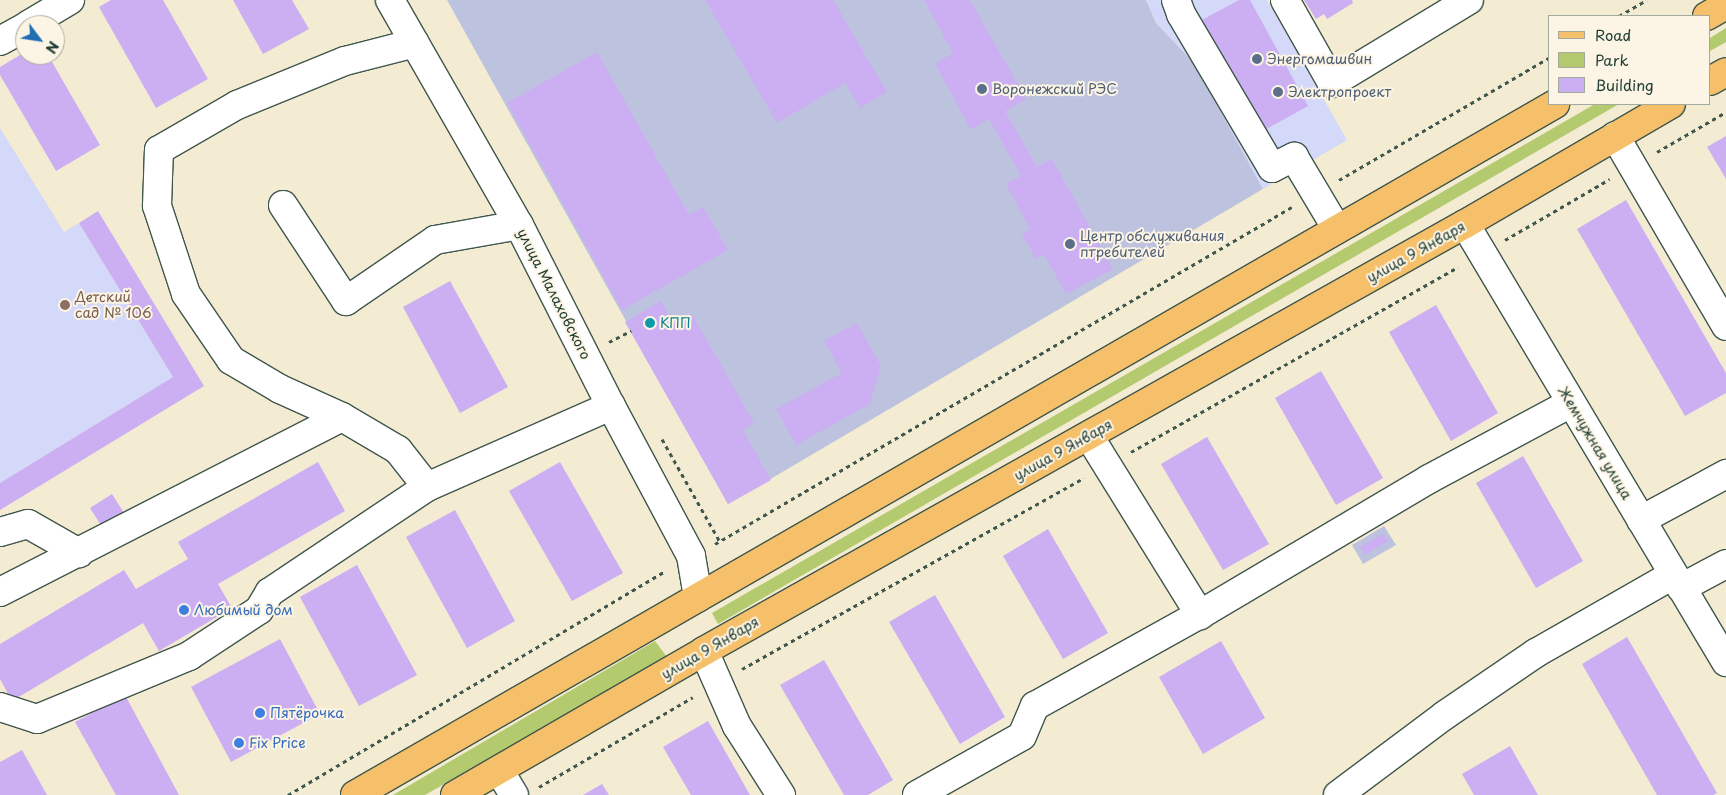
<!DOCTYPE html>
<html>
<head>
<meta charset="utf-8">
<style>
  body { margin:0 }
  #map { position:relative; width:1726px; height:795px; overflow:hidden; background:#f3ebd2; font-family:"Playpen Sans",sans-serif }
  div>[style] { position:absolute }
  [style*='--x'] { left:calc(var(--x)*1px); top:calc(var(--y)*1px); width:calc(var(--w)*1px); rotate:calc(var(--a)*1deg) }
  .built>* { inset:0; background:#d4d8f9 }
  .industrial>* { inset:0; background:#bdc3de }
  .green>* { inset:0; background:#b4ca6e }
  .building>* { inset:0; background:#ccaef3 }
  .path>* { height:3px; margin-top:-1.5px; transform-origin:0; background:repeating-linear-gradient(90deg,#3f574c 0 4px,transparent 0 8px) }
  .roads { filter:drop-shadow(1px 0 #3f574c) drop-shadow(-1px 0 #3f574c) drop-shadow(0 1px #3f574c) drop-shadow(0 -1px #3f574c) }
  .minor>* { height:28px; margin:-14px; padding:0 14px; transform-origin:14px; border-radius:14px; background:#fff }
  .major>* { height:28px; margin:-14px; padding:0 14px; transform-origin:14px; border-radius:14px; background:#f6c06b }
  .dots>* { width:14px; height:14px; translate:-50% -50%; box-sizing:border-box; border:2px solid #fcf5e5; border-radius:50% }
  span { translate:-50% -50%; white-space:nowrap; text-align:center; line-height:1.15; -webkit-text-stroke:4px #fcf5e5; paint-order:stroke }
  .service-label { font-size:14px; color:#4e5e75 }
  .left { translate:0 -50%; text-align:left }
  .street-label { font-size:14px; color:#1f3d34 }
  .education-label { font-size:14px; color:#785e54 }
  .culture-label { font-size:14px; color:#0d838f }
  .shop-label { font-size:14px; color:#366cbe }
  .legend { position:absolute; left:1548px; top:15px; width:162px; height:90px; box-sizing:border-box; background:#fcf5e5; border:1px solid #a4ab9e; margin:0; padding:6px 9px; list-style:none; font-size:15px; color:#1f3d34 }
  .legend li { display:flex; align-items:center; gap:10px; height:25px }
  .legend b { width:25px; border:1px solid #a4ab9e }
  .north { position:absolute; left:15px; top:15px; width:50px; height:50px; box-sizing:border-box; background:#fcf5e5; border:1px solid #a4ab9e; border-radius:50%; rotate:121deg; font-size:14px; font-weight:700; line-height:20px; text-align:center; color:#1f3d34 }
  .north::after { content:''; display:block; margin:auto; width:18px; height:22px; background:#1f6fb2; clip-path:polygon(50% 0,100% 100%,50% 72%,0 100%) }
</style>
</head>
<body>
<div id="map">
  <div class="built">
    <div style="clip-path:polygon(1146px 0,1267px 0,1347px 140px,1263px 189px,1194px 63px,1156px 23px)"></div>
    <div style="clip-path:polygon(0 128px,64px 232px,79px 223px,173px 377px,0 483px)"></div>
  </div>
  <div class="industrial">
    <div style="clip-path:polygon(447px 0,1146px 0,1156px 23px,1194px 63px,1263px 189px,728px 504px)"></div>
    <div style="clip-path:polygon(1384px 526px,1396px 545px,1363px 564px,1352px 545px)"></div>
  </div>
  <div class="green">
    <div style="clip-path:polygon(1726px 28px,1726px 42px,1710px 51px,1710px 38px)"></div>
    <div style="clip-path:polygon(1595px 104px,1619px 104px,718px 624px,712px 613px)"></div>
    <div style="clip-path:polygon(655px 641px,667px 657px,425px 795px,393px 795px)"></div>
  </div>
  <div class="building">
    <div style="clip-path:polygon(111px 0,163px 0,208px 79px,156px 108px,99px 7px)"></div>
    <div style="clip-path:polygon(233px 0,292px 0,309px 29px,263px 54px)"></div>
    <div style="clip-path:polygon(705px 0,833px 0,887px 92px,860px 108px,845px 83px,777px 123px)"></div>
    <div style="clip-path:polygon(924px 0,970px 0,1026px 99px,1005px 111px,1037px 167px,1052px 159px,1113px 269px,1066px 294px,1044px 254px,1036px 259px,1022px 234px,1030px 229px,1006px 184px,1021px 176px,989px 119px,971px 130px,935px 64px,953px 53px)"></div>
    <div style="clip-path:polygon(1239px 0,1250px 0,1308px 106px,1261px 132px,1200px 21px)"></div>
    <div style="clip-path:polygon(1304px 0,1352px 0,1353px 3px,1327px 19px,1324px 14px,1316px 19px)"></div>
    <div style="clip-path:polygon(25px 52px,25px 55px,48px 55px,100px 145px,56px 171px,0 75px,0 67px)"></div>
    <div style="clip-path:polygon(597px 52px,689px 215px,703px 207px,728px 250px,622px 310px,507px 103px)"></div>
    <div style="clip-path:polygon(1726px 136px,1726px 179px,1707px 147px)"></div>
    <div style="clip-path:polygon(1626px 200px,1726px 373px,1726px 393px,1685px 416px,1577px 229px)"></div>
    <div style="clip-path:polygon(98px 211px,204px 386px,0 510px,0 483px,173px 377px,79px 223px)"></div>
    <div style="clip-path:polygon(450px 281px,508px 387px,460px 413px,403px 307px)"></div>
    <div style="clip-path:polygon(661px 301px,674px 324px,692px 314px,754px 423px,743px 430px,771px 480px,728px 504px,625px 322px)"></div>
    <div style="clip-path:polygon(1436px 305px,1498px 413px,1451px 441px,1389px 332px)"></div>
    <div style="clip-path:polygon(857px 323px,881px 366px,870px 404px,796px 445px,776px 409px,842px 373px,824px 341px)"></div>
    <div style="clip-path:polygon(1321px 371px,1383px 478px,1336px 505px,1275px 398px)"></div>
    <div style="clip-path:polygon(1207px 437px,1269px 544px,1223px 570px,1161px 464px)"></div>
    <div style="clip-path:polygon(1523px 456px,1583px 561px,1536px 588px,1476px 483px)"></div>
    <div style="clip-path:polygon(318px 462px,345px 511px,218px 584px,232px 608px,159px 651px,143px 623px,12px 701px,0 679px,0 644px,124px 570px,136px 589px,188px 559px,178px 542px)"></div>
    <div style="clip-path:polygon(560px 462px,623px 573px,572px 601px,509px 491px)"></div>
    <div style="clip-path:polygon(112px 494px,124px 513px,102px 527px,90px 508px)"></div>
    <div style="clip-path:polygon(455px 510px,515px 621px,467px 648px,406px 537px)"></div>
    <div style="clip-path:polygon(1048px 529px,1108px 633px,1063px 659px,1003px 556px)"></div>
    <div style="clip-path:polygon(1383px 534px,1388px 541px,1365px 555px,1360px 547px)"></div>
    <div style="clip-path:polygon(357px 565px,417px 675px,359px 706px,300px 597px)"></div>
    <div style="clip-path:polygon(935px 595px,1005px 717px,960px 744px,889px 622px)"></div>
    <div style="clip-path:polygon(1627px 637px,1717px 793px,1713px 795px,1657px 795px,1582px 664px)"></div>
    <div style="clip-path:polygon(280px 639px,320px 714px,231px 762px,191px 687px)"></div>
    <div style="clip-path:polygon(1221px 641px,1265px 718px,1203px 754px,1159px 677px)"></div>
    <div style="clip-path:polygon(824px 660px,893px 780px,868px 795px,844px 795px,780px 685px)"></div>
    <div style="clip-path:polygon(125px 695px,179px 795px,116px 795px,75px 722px)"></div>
    <div style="clip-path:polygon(708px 721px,750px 795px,691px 795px,663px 747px)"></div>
    <div style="clip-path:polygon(1510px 746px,1538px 795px,1474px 795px,1462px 774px)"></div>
    <div style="clip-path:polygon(22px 750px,47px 795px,0 795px,0 762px)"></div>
    <div style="clip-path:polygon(602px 784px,609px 795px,583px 795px)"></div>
  </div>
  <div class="path">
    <div style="--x:1619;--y:16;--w:32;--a:-30"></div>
    <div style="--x:1657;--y:152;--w:80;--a:-30.1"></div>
    <div style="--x:1339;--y:180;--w:244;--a:-30.2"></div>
    <div style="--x:1505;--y:240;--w:121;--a:-30.2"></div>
    <div style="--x:609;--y:342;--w:25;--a:-27"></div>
    <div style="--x:662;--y:439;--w:118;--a:60.6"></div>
    <div style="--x:1131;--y:452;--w:376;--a:-29.5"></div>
    <div style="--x:715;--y:544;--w:668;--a:-30.29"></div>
    <div style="--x:742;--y:669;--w:392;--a:-29.2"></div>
    <div style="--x:539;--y:787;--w:178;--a:-30.3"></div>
    <div style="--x:288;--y:795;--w:439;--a:-30.7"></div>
  </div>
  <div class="roads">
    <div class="minor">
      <div style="--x:390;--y:0;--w:259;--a:60.2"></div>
      <div style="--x:519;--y:225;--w:203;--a:63.1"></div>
      <div style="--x:611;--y:406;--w:170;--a:61.9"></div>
      <div style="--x:691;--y:556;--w:42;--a:80.3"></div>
      <div style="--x:1176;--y:0;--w:15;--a:70"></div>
      <div style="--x:1181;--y:14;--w:179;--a:59.4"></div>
      <div style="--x:1272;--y:168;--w:25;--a:-27"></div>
      <div style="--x:1294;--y:157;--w:84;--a:59.2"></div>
      <div style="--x:1285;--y:0;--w:95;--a:60.5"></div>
      <div style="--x:1332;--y:83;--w:160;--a:-31.2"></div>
      <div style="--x:28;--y:25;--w:49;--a:-30.8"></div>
      <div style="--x:0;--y:41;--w:29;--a:-29"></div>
      <div style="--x:1615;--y:136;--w:220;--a:59.7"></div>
      <div style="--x:283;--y:205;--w:115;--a:56.7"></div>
      <div style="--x:346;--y:301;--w:108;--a:-34.4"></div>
      <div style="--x:435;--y:240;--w:85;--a:-10.1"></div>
      <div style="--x:1465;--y:224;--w:510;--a:59.21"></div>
      <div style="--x:342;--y:417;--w:68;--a:-155.7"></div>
      <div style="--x:280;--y:389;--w:57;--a:-149.4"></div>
      <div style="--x:231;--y:360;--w:80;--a:-124.3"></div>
      <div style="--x:186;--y:294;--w:93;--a:-108.2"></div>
      <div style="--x:157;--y:206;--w:56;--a:-88"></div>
      <div style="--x:159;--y:150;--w:90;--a:-30"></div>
      <div style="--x:237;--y:105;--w:117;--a:-22.2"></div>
      <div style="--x:345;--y:61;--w:72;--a:-14.4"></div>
      <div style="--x:1089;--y:436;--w:211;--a:58.2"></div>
      <div style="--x:1641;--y:520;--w:97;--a:-28.4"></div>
      <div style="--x:0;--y:532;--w:29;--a:-16"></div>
      <div style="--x:28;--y:524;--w:59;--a:29.6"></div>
      <div style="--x:1681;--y:588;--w:51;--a:-28.1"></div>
      <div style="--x:0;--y:592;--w:384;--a:-27.1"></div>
      <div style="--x:342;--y:417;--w:65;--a:30.5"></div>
      <div style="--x:398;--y:450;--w:47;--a:51.9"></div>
      <div style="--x:704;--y:651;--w:82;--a:66.3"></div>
      <div style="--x:737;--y:726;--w:82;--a:57.5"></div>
      <div style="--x:0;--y:707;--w:39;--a:18"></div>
      <div style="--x:37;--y:719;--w:165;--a:-22.5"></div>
      <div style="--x:189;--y:656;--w:84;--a:-33.3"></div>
      <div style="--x:259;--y:610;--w:21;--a:-59"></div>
      <div style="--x:270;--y:592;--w:189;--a:-33.8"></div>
      <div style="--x:427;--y:487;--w:201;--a:-23.8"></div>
      <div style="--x:499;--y:770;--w:29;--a:59"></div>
      <div style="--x:917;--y:795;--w:120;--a:-29.3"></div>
      <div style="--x:1022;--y:736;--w:33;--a:-67"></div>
      <div style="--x:1035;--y:706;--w:196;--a:-29.1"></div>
      <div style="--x:1206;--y:611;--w:259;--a:-30.6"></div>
      <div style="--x:1429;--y:479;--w:161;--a:-28.2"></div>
      <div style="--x:1338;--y:795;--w:134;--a:-36.8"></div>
      <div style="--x:1445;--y:715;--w:110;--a:-34.3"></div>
      <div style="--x:1536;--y:653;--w:158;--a:-29.7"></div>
    </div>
    <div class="major">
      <div style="--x:1707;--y:16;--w:22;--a:-30"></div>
      <div style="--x:1710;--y:81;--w:18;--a:-29"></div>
      <div style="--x:355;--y:795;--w:1385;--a:-29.93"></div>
      <div style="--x:455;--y:795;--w:288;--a:-30"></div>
      <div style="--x:704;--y:651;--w:873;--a:-29.3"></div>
      <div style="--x:1465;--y:224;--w:238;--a:-30.2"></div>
    </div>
  </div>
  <div class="dots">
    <div style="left:1257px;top:59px;background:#5c6f8a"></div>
    <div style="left:982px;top:89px;background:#5c6f8a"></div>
    <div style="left:1278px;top:92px;background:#5c6f8a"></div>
    <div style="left:1070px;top:244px;background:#5c6f8a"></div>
    <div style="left:65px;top:305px;background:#8d6e63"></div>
    <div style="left:650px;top:323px;background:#0f9aa8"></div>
    <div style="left:184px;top:610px;background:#3f7fe0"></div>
    <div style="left:260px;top:713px;background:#3f7fe0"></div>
    <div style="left:239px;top:743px;background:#3f7fe0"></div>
  </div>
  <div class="service-label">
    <span class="left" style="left:1267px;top:59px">Энергомашвин</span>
    <span class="left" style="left:992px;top:89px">Воронежский РЭС</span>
    <span class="left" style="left:1288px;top:92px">Электропроект</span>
    <span class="left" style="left:1080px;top:244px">Центр обслуживания<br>птребителей</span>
  </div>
  <div class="street-label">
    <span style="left:1416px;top:252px;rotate:-29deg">улица 9 Января</span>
    <span style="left:554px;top:294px;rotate:63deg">улица Малаховского</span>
    <span style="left:1595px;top:443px;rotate:59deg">Жемчужная улица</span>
    <span style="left:1063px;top:450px;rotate:-29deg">улица 9 Января</span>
    <span style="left:710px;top:648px;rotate:-30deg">улица 9 Января</span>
  </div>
  <div class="education-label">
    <span class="left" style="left:75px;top:305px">Детский<br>сад № 106</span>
  </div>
  <div class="culture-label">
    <span class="left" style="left:660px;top:323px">КПП</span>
  </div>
  <div class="shop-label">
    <span class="left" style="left:194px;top:610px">Любимый дом</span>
    <span class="left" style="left:270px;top:713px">Пятёрочка</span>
    <span class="left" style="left:249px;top:743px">Fix Price</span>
  </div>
  <ul class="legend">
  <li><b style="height:6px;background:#f6c06b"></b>Road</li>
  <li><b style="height:14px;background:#b4ca6e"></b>Park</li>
  <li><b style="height:14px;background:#ccaef3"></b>Building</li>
  </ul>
  <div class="north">N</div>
</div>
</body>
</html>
